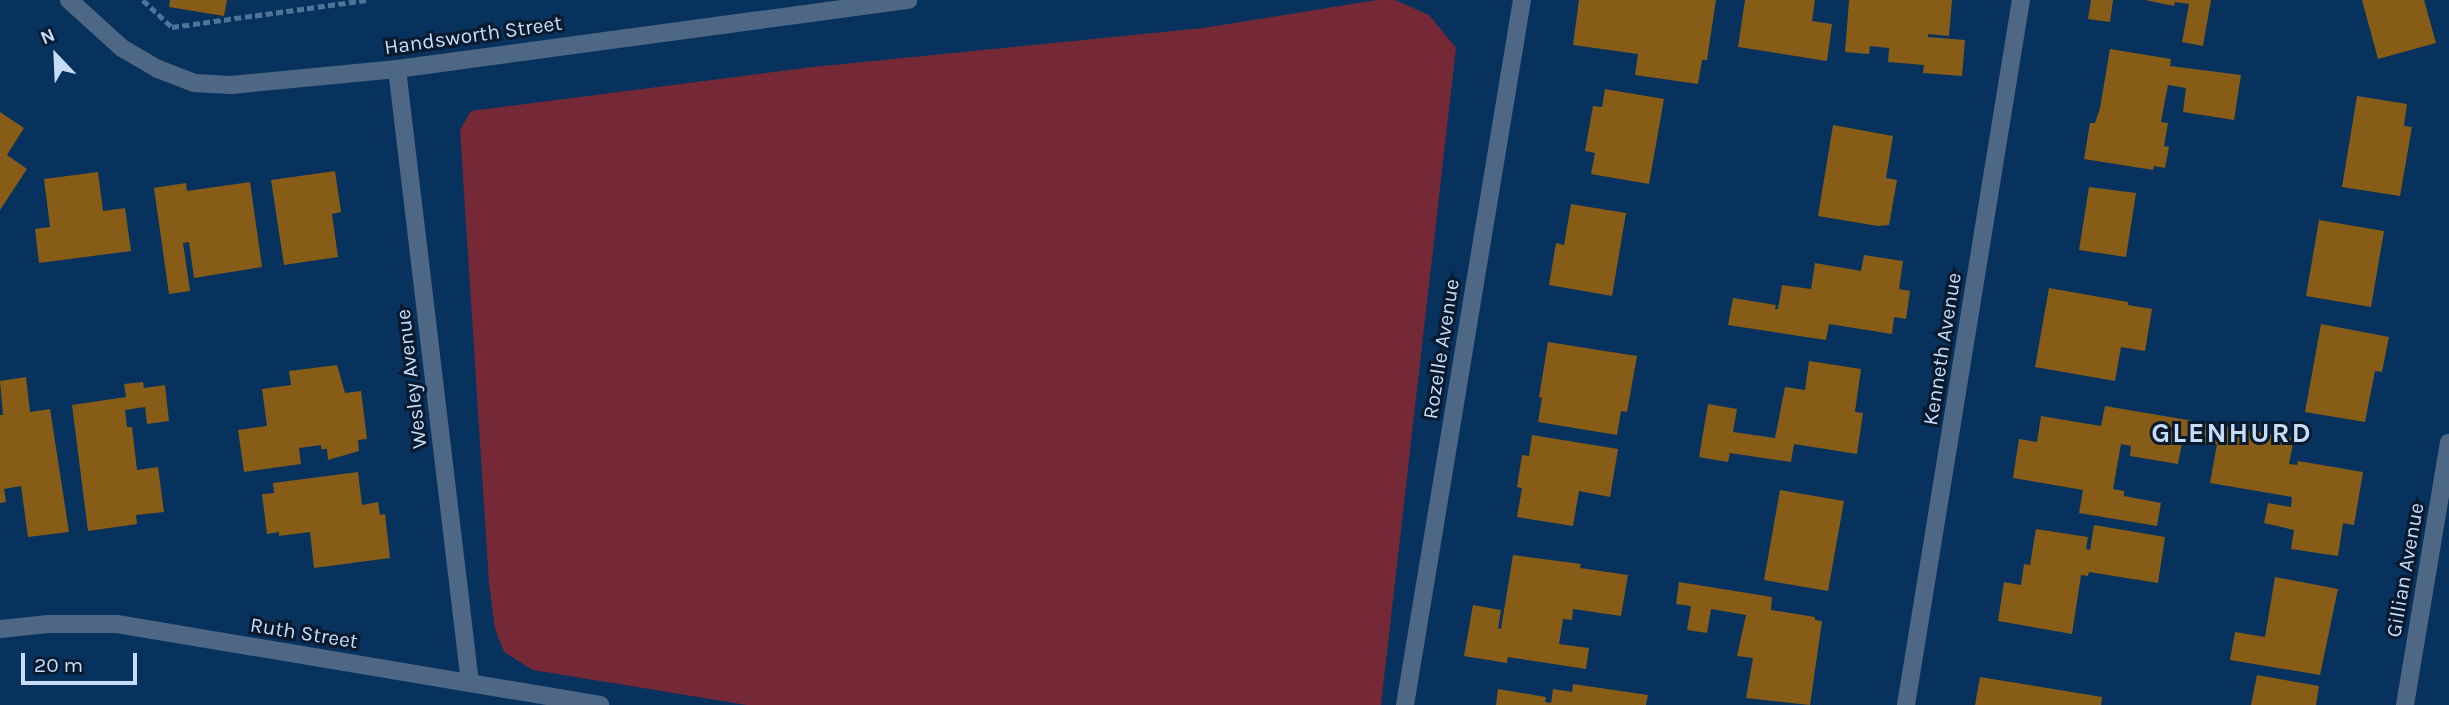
<!DOCTYPE html>
<html>
<head>
<meta charset="utf-8">
<style>
  body { margin:0 }
  #map { position:relative; width:2449px; height:705px; overflow:hidden; background:#07325d; font-family:Karla,sans-serif }
  div>[style] { position:absolute }
  [style*='--x'] { left:calc(var(--x)*1px); top:calc(var(--y)*1px); width:calc(var(--w)*1px); rotate:calc(var(--a)*1deg) }
  .green>* { inset:0; background:#752936 }
  .building>* { inset:0; background:#875c17 }
  .path>* { height:4.5px; margin-top:-2.25px; transform-origin:0; background:repeating-linear-gradient(90deg,#507398 0 7px,transparent 0 10.5px) }
  .minor>* { height:18px; margin:-9px; padding:0 9px; transform-origin:9px; border-radius:9px; background:#4e6784 }
  span { translate:-50% -50%; white-space:nowrap; text-align:center; line-height:1.15; -webkit-text-stroke:6px #091a2e; paint-order:stroke }
  .street-label { font-size:21px; color:#c6dcf7 }
  .district-label { font-size:28px; color:#c6dcf7; font-weight:700; letter-spacing:2px }
  .north { position:absolute; left:21px; top:21px; width:70px; height:70px; -webkit-text-stroke:5px #091a2e; paint-order:stroke; rotate:337deg; font-size:19px; font-weight:700; line-height:28px; text-align:center; color:#c6dcf7 }
  .north::after { content:''; display:block; margin:auto; width:24px; height:32px; background:#c6dcf7; clip-path:polygon(50% 0,100% 100%,50% 72%,0 100%) }
  .scale { position:absolute; left:21px; top:653px; width:116px; height:32px; box-sizing:border-box; border:4px solid #c6dcf7; border-top:0; padding-left:9px; font-size:21px; line-height:24px; white-space:nowrap; color:#c6dcf7; -webkit-text-stroke:5px #091a2e; paint-order:stroke }
</style>
</head>
<body>
<div id="map">
  <div class="green">
    <div style="clip-path:polygon(1377px 0,1395px 0,1429px 15px,1456px 48px,1381px 705px,747px 705px,533px 670px,504px 652px,495px 629px,489px 583px,460px 130px,471px 111px,813px 67px,1203px 28px)"></div>
  </div>
  <div class="building">
    <div style="clip-path:polygon(170px 0,227px 0,224px 16px,169px 7px)"></div>
    <div style="clip-path:polygon(1579px 0,1716px 0,1707px 60px,1702px 60px,1698px 84px,1635px 75px,1638px 54px,1573px 45px)"></div>
    <div style="clip-path:polygon(1745px 0,1815px 0,1812px 21px,1832px 24px,1827px 61px,1738px 47px)"></div>
    <div style="clip-path:polygon(1849px 0,1952px 0,1949px 36px,1928px 34px,1928px 37px,1965px 40px,1962px 76px,1923px 73px,1924px 65px,1888px 62px,1889px 48px,1870px 46px,1869px 54px,1845px 52px)"></div>
    <div style="clip-path:polygon(2091px 0,2113px 0,2110px 22px,2088px 19px)"></div>
    <div style="clip-path:polygon(2145px 0,2211px 0,2203px 46px,2182px 42px,2189px 4px,2175px 2px,2174px 6px)"></div>
    <div style="clip-path:polygon(2362px 0,2424px 0,2436px 43px,2378px 59px)"></div>
    <div style="clip-path:polygon(2110px 49px,2171px 59px,2170px 66px,2241px 75px,2234px 120px,2183px 112px,2186px 88px,2168px 85px,2161px 122px,2168px 123px,2164px 146px,2169px 147px,2165px 168px,2154px 166px,2153px 170px,2084px 159px,2090px 123px,2095px 123px,2100px 108px)"></div>
    <div style="clip-path:polygon(1605px 89px,1664px 99px,1649px 184px,1591px 174px,1595px 153px,1585px 151px,1593px 106px,1602px 107px)"></div>
    <div style="clip-path:polygon(2357px 96px,2407px 104px,2404px 126px,2412px 127px,2400px 196px,2342px 187px)"></div>
    <div style="clip-path:polygon(0 112px,24px 128px,7px 155px,27px 169px,0 210px)"></div>
    <div style="clip-path:polygon(1833px 125px,1893px 136px,1886px 178px,1897px 180px,1889px 225px,1878px 226px,1818px 216px)"></div>
    <div style="clip-path:polygon(335px 171px,341px 212px,332px 214px,338px 257px,284px 265px,271px 180px)"></div>
    <div style="clip-path:polygon(98px 172px,103px 211px,125px 208px,131px 251px,39px 263px,35px 229px,50px 227px,44px 179px)"></div>
    <div style="clip-path:polygon(250px 182px,262px 267px,194px 278px,189px 242px,183px 243px,190px 291px,169px 294px,154px 188px,186px 183px,187px 191px)"></div>
    <div style="clip-path:polygon(2089px 187px,2136px 193px,2126px 257px,2079px 250px)"></div>
    <div style="clip-path:polygon(1571px 204px,1626px 213px,1612px 296px,1549px 285px,1556px 243px,1564px 245px)"></div>
    <div style="clip-path:polygon(2319px 220px,2384px 231px,2371px 307px,2306px 296px)"></div>
    <div style="clip-path:polygon(1864px 255px,1903px 261px,1899px 289px,1910px 291px,1906px 319px,1894px 317px,1892px 334px,1829px 324px,1826px 340px,1728px 325px,1733px 298px,1776px 305px,1775px 309px,1778px 309px,1782px 285px,1811px 289px,1815px 263px,1861px 271px)"></div>
    <div style="clip-path:polygon(2049px 288px,2128px 302px,2128px 305px,2152px 309px,2145px 351px,2121px 347px,2115px 381px,2035px 367px)"></div>
    <div style="clip-path:polygon(2321px 324px,2389px 337px,2382px 372px,2375px 371px,2365px 422px,2305px 412px)"></div>
    <div style="clip-path:polygon(1548px 342px,1637px 356px,1627px 412px,1621px 411px,1617px 435px,1538px 422px,1542px 398px,1539px 397px)"></div>
    <div style="clip-path:polygon(1809px 361px,1861px 369px,1855px 412px,1863px 413px,1857px 454px,1794px 444px,1791px 462px,1730px 453px,1728px 462px,1699px 457px,1708px 404px,1737px 409px,1733px 432px,1775px 438px,1785px 387px,1805px 390px)"></div>
    <div style="clip-path:polygon(337px 365px,345px 393px,361px 391px,367px 439px,358px 440px,359px 451px,328px 460px,327px 449px,321px 449px,321px 445px,299px 448px,301px 464px,244px 472px,238px 430px,267px 426px,262px 389px,291px 385px,289px 371px)"></div>
    <div style="clip-path:polygon(26px 377px,30px 412px,50px 409px,69px 532px,28px 537px,21px 486px,4px 489px,6px 502px,0 503px,0 415px,3px 415px,0 381px)"></div>
    <div style="clip-path:polygon(143px 382px,144px 388px,165px 385px,169px 421px,147px 424px,145px 407px,125px 410px,127px 427px,132px 427px,137px 470px,158px 467px,164px 512px,136px 515px,137px 524px,88px 531px,72px 405px,126px 397px,124px 384px)"></div>
    <div style="clip-path:polygon(2105px 406px,2294px 438px,2289px 464px,2297px 465px,2298px 461px,2363px 472px,2354px 525px,2343px 523px,2338px 556px,2291px 549px,2294px 530px,2264px 523px,2268px 503px,2291px 507px,2292px 497px,2210px 483px,2217px 444px,2182px 443px,2178px 464px,2130px 456px,2131px 446px,2121px 444px,2113px 489px,2124px 491px,2124px 496px,2161px 503px,2157px 526px,2079px 513px,2083px 490px,2013px 478px,2019px 439px,2037px 442px,2041px 416px,2101px 426px)"></div>
    <div style="clip-path:polygon(1532px 435px,1618px 449px,1610px 497px,1579px 491px,1573px 526px,1517px 517px,1522px 488px,1517px 487px,1522px 455px,1529px 456px)"></div>
    <div style="clip-path:polygon(358px 472px,362px 505px,378px 502px,380px 515px,385px 514px,390px 558px,314px 568px,310px 532px,279px 536px,279px 532px,267px 534px,262px 494px,274px 493px,273px 483px)"></div>
    <div style="clip-path:polygon(1780px 490px,1844px 501px,1828px 591px,1764px 580px)"></div>
    <div style="clip-path:polygon(2094px 525px,2165px 537px,2158px 583px,2089px 572px,2088px 576px,2081px 575px,2072px 634px,1998px 621px,2004px 582px,2021px 585px,2024px 564px,2030px 565px,2036px 529px,2088px 537px,2086px 549px,2090px 550px)"></div>
    <div style="clip-path:polygon(1513px 555px,1581px 564px,1580px 568px,1628px 575px,1621px 616px,1573px 609px,1572px 620px,1563px 619px,1559px 644px,1589px 648px,1586px 669px,1508px 657px,1507px 663px,1464px 656px,1473px 605px,1501px 610px,1498px 628px,1501px 629px)"></div>
    <div style="clip-path:polygon(2275px 577px,2338px 589px,2320px 675px,2230px 660px,2235px 632px,2265px 637px)"></div>
    <div style="clip-path:polygon(1679px 582px,1772px 597px,1771px 610px,1815px 617px,1815px 620px,1822px 621px,1810px 705px,1746px 698px,1753px 658px,1737px 656px,1746px 615px,1711px 609px,1707px 633px,1687px 630px,1691px 606px,1676px 604px)"></div>
    <div style="clip-path:polygon(2257px 675px,2319px 686px,2316px 705px,2251px 705px)"></div>
    <div style="clip-path:polygon(1980px 677px,2102px 697px,2101px 705px,1975px 705px)"></div>
    <div style="clip-path:polygon(1573px 684px,1648px 695px,1646px 705px,1496px 705px,1498px 689px,1546px 697px,1545px 702px,1551px 703px,1553px 689px,1572px 692px)"></div>
  </div>
  <div class="path">
    <div style="--x:143;--y:0;--w:40;--a:43"></div>
    <div style="--x:172;--y:27;--w:196;--a:-7.9"></div>
  </div>
  <div class="minor">
    <div style="--x:69;--y:0;--w:72;--a:42.2"></div>
    <div style="--x:122;--y:48;--w:42;--a:30.3"></div>
    <div style="--x:158;--y:69;--w:39;--a:21"></div>
    <div style="--x:194;--y:83;--w:37;--a:3"></div>
    <div style="--x:231;--y:85;--w:167;--a:-5.5"></div>
    <div style="--x:397;--y:69;--w:516;--a:-7.69"></div>
    <div style="--x:397;--y:69;--w:618;--a:83.22"></div>
    <div style="--x:0;--y:629;--w:48;--a:-5.9"></div>
    <div style="--x:48;--y:624;--w:69;--a:0"></div>
    <div style="--x:117;--y:624;--w:490;--a:9.5"></div>
    <div style="--x:1405;--y:705;--w:715;--a:-80.58"></div>
    <div style="--x:1906;--y:705;--w:714;--a:-80.74"></div>
    <div style="--x:2405;--y:705;--w:266;--a:-80.5"></div>
  </div>
  <div class="street-label">
    <span style="left:473px;top:35px;rotate:-8deg">Handsworth Street</span>
    <span style="left:1441px;top:349px;rotate:-81deg">Rozelle Avenue</span>
    <span style="left:1942px;top:349px;rotate:-81deg">Kenneth Avenue</span>
    <span style="left:411px;top:379px;rotate:-97deg">Wesley Avenue</span>
    <span style="left:2405px;top:570px;rotate:-80deg">Gillian Avenue</span>
    <span style="left:304px;top:633px;rotate:9deg">Ruth Street</span>
  </div>
  <div class="district-label">
    <span style="left:2232px;top:433px">GLENHURD</span>
  </div>
  <div class="north">N</div>
  <div class="scale">20 m</div>
</div>
</body>
</html>
